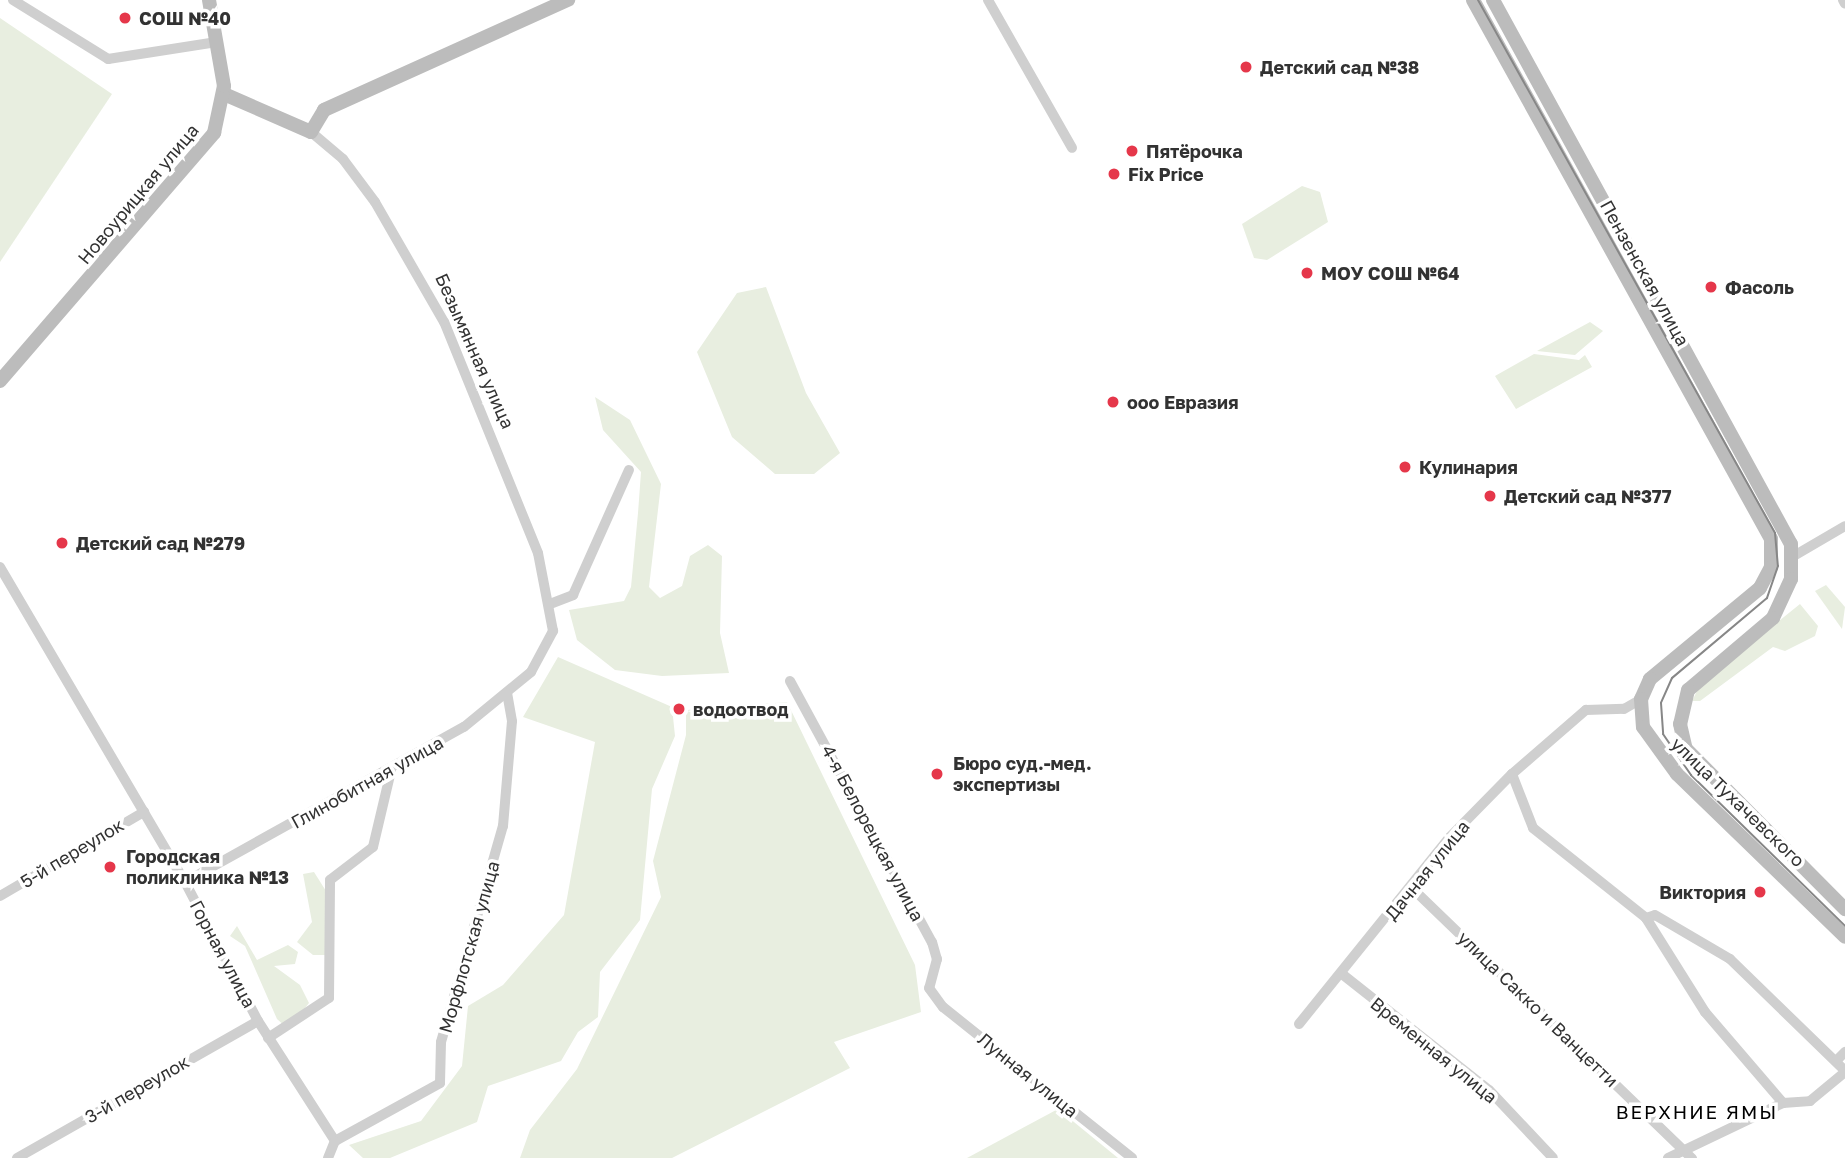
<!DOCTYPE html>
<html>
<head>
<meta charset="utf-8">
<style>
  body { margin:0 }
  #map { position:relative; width:1845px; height:1158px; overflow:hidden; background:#fff; font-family:"Golos Text",sans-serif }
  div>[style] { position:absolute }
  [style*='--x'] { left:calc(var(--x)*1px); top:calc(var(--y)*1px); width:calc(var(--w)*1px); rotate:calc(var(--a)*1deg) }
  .green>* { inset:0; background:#e8eee0 }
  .street>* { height:10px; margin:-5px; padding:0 5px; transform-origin:5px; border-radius:5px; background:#cfcfcf }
  .secondary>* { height:14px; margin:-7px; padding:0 7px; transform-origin:7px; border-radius:7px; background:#bcbcbc }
  .tram>* { height:2px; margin:-1px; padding:0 1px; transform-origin:1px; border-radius:1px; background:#878787 }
  .dots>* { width:19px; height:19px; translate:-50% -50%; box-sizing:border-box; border:4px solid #fff; border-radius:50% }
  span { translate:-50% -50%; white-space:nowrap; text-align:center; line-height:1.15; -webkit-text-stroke:7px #fff; paint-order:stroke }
  .poi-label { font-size:18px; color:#323232; font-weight:700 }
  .left { translate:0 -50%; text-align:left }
  .right { translate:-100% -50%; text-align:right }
  .street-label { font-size:18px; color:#323232 }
  .neighbourhood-label { font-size:19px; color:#000; letter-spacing:2px }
</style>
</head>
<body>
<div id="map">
  <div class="green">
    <div style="clip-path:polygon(0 18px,112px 94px,0 262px)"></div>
    <div style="clip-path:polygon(1302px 186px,1320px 192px,1328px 222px,1267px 260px,1254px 258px,1242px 224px)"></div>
    <div style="clip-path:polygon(766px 287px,806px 393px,840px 453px,814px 474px,775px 474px,732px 437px,697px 352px,737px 293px)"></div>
    <div style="clip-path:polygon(1590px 322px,1603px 331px,1575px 355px,1537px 351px)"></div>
    <div style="clip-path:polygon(1534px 354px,1579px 360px,1585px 355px,1592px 367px,1516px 409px,1495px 376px)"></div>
    <div style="clip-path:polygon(595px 397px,630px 420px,661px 484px,649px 587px,660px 598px,682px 586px,690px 556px,708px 545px,722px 556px,720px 633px,729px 673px,662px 676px,615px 670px,577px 640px,569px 610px,624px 601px,631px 587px,638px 513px,641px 472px,603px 430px)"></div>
    <div style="clip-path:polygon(1826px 585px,1845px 607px,1842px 629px,1815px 591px)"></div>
    <div style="clip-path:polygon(1800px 604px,1818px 626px,1815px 636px,1785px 651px,1773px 647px,1700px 701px,1692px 701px,1700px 685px)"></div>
    <div style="clip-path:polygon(558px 657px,672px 707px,675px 736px,652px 789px,640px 920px,600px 972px,598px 1017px,578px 1032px,561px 1061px,488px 1086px,477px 1122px,390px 1158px,363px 1158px,349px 1145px,421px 1121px,462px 1066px,468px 1006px,503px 985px,564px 915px,595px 742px,523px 717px)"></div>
    <div style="clip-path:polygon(787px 702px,915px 965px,921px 1012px,834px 1042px,850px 1068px,672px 1158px,520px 1158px,530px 1130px,577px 1069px,661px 897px,653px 861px,686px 735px,686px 710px)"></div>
    <div style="clip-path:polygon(314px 872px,331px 899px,327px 955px,313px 955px,297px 942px,312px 922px,303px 874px)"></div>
    <div style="clip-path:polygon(237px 926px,257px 960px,288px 945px,298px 952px,295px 964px,274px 966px,300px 985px,309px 1003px,288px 1029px,277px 1019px,245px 946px,230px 936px)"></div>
    <div style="clip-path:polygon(1058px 1109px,1118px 1158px,967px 1158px)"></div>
  </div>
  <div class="street">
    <div style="--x:13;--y:0;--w:112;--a:31.8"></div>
    <div style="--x:108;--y:59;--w:110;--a:-8.9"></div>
    <div style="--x:988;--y:0;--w:170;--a:60.4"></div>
    <div style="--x:1843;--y:0;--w:4;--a:63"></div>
    <div style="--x:1792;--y:557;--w:61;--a:-30.3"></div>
    <div style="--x:0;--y:567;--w:365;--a:59.6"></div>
    <div style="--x:185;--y:882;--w:157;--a:62.3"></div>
    <div style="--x:258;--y:1021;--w:143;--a:57.3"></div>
    <div style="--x:550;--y:604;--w:25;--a:-21"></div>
    <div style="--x:573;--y:595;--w:137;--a:-65.9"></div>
    <div style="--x:790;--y:681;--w:297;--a:61.5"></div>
    <div style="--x:932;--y:942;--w:18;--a:74"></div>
    <div style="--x:937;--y:959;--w:30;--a:105"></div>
    <div style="--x:929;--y:988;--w:24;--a:54"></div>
    <div style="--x:943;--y:1007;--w:242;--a:38.6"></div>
    <div style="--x:1512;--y:774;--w:58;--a:68.7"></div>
    <div style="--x:1533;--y:828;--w:144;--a:38.5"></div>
    <div style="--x:1646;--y:918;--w:111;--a:57.9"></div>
    <div style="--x:1705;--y:1012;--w:120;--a:49.4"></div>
    <div style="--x:185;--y:882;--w:319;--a:-29.1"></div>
    <div style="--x:464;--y:727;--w:87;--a:-39.4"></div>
    <div style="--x:531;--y:672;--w:47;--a:-61.8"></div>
    <div style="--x:553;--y:631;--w:79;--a:-100.9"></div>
    <div style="--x:538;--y:553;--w:249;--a:-112.1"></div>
    <div style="--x:444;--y:322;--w:138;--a:-119.9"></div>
    <div style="--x:375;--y:202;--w:54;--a:-126.7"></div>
    <div style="--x:343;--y:159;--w:42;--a:-139.8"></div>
    <div style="--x:1413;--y:889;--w:388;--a:44"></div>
    <div style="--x:0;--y:896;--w:167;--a:-30.3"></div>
    <div style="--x:1646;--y:918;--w:9;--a:-18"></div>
    <div style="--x:1655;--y:915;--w:87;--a:30.4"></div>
    <div style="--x:1730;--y:959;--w:161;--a:44.2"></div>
    <div style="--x:1342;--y:974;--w:187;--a:38.3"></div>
    <div style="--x:1489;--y:1090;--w:93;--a:46.7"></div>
    <div style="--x:1299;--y:1024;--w:239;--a:-51.1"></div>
    <div style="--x:1449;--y:838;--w:90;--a:-45.5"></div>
    <div style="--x:1512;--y:774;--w:98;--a:-40.9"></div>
    <div style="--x:1586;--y:710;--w:38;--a:-2"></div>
    <div style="--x:1624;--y:709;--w:20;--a:-30"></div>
    <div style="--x:268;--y:1038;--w:73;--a:-33.3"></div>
    <div style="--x:329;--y:998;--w:118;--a:-89.5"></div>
    <div style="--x:330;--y:880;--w:54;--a:-37.5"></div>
    <div style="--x:373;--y:847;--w:78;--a:-76.7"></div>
    <div style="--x:1836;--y:1061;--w:13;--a:-45"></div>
    <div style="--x:335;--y:1141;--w:120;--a:-28.9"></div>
    <div style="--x:440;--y:1083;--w:41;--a:-88.6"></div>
    <div style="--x:441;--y:1042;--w:225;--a:-74"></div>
    <div style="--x:503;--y:826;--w:105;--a:-85.1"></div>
    <div style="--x:512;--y:721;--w:28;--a:-100"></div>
    <div style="--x:17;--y:1158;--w:277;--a:-29.6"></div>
    <div style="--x:328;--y:1158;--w:18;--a:-68"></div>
    <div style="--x:1668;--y:1158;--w:127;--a:-25.6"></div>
    <div style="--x:1783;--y:1103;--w:27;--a:-4"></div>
    <div style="--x:1810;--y:1101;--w:45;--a:-39.6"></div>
  </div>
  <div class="secondary">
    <div style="--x:1473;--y:0;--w:616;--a:61.06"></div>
    <div style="--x:1771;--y:539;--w:28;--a:90"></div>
    <div style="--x:1771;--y:567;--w:24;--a:118"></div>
    <div style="--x:1760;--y:588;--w:143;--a:140.4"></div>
    <div style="--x:1650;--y:679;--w:22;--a:114"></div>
    <div style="--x:1641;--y:699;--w:28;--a:86"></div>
    <div style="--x:1643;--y:727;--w:58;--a:54.1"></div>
    <div style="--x:1677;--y:774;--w:234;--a:44.1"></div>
    <div style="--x:1493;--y:0;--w:620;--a:61.29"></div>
    <div style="--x:1791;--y:544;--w:35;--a:90"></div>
    <div style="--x:1791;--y:579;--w:43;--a:114.8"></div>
    <div style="--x:1773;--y:618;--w:111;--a:139.7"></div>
    <div style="--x:1688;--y:690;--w:35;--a:103"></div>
    <div style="--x:1680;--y:724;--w:26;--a:77"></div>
    <div style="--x:1686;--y:749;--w:226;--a:45.2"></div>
    <div style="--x:224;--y:94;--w:95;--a:23.6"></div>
    <div style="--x:311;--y:132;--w:26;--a:-59"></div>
    <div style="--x:324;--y:110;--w:268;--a:-24.3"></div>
    <div style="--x:0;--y:381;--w:328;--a:-49.2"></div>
    <div style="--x:214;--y:133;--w:48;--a:-78"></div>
    <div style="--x:224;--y:86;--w:87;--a:-99.9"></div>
  </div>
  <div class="tram">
    <div style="--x:1478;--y:0;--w:610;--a:60.87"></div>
    <div style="--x:1775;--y:533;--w:33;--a:85"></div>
    <div style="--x:1778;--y:566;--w:34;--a:109"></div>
    <div style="--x:1767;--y:598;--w:124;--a:139.9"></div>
    <div style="--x:1672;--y:678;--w:27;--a:114"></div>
    <div style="--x:1661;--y:703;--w:31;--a:86"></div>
    <div style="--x:1663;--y:734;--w:50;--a:55.7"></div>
    <div style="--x:1691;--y:775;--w:216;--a:44.4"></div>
  </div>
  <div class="dots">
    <div style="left:125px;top:18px;background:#e5374a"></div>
    <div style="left:1246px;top:67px;background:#e5374a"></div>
    <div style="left:1132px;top:151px;background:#e5374a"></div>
    <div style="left:1114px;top:174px;background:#e5374a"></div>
    <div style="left:1307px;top:273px;background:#e5374a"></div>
    <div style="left:1711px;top:287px;background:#e5374a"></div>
    <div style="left:1113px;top:402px;background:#e5374a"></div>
    <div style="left:1405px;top:467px;background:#e5374a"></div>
    <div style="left:1490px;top:496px;background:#e5374a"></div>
    <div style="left:62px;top:543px;background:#e5374a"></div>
    <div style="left:679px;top:709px;background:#e5374a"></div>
    <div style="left:937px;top:774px;background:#e5374a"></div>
    <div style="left:110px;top:867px;background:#e5374a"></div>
    <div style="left:1760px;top:892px;background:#e5374a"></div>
  </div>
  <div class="poi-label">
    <span class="left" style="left:139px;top:18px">СОШ №40</span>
    <span class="left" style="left:1260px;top:67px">Детский сад №38</span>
    <span class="left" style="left:1146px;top:151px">Пятёрочка</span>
    <span class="left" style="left:1128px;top:174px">Fix Price</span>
    <span class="left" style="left:1321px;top:273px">МОУ СОШ №64</span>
    <span class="left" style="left:1725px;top:287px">Фасоль</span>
    <span class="left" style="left:1127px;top:402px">ооо Евразия</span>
    <span class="left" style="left:1419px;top:467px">Кулинария</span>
    <span class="left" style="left:1504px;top:496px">Детский сад №377</span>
    <span class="left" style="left:76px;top:543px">Детский сад №279</span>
    <span class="left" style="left:693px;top:709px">водоотвод</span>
    <span class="left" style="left:953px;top:774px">Бюро суд.-мед.<br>экспертизы</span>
    <span class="left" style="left:126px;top:867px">Городская<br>поликлиника №13</span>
    <span class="right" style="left:1746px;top:892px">Виктория</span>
  </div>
  <div class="street-label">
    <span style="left:138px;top:194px;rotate:-50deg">Новоурицкая улица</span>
    <span style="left:1645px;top:273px;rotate:61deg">Пензенская улица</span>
    <span style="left:475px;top:351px;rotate:66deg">Безымянная улица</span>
    <span style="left:367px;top:782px;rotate:-29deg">Глинобитная улица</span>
    <span style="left:1738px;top:802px;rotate:44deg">улица Тухачевского</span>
    <span style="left:873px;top:833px;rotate:62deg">4-я Белорецкая улица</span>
    <span style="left:72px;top:853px;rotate:-31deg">5-й переулок</span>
    <span style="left:1427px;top:870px;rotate:-51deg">Дачная улица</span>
    <span style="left:469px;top:947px;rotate:-74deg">Морфлотская улица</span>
    <span style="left:223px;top:954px;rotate:62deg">Горная улица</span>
    <span style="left:1538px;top:1009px;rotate:44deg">улица Сакко и Ванцетти</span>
    <span style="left:1434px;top:1050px;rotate:39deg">Временная улица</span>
    <span style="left:1028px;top:1075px;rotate:39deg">Лунная улица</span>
    <span style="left:137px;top:1089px;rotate:-30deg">3-й переулок</span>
  </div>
  <div class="neighbourhood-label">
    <span style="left:1697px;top:1112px">ВЕРХНИЕ ЯМЫ</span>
  </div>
</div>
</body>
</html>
